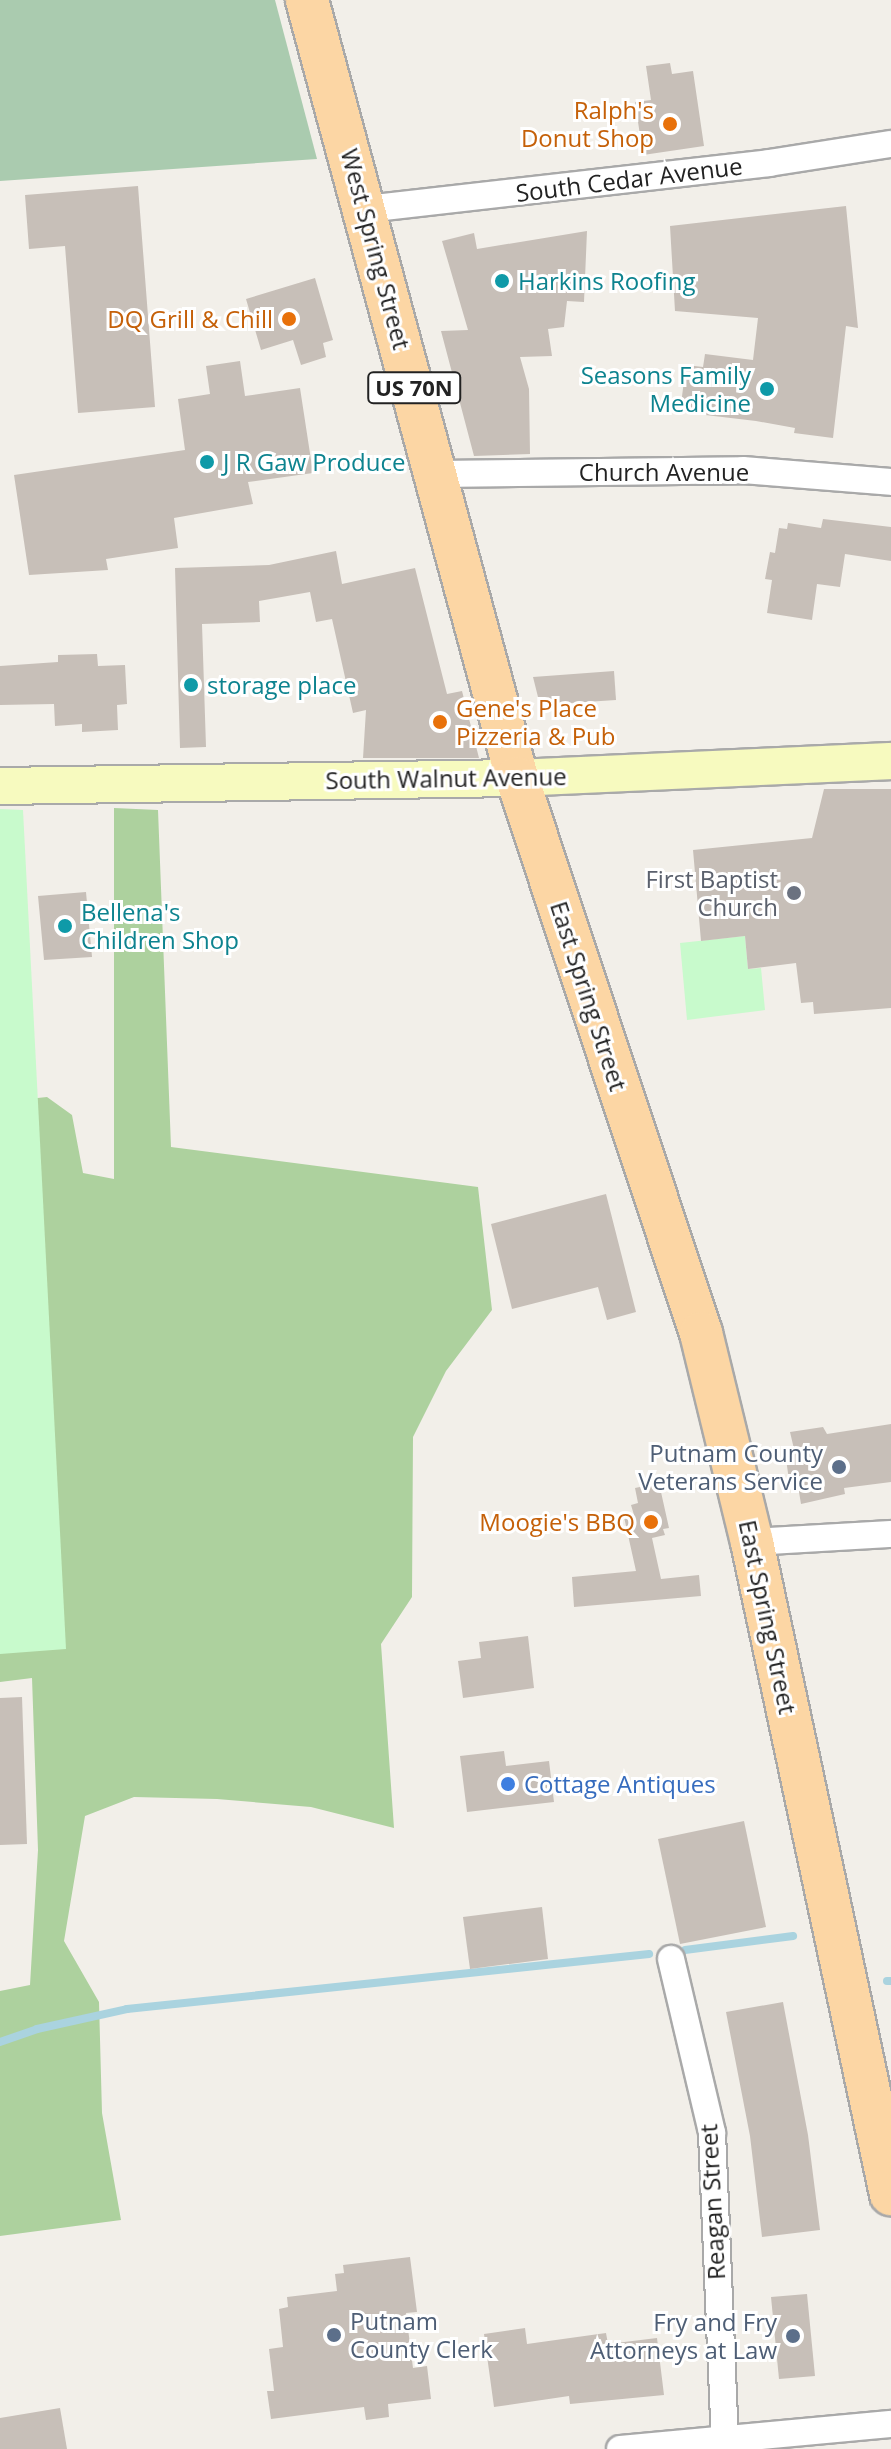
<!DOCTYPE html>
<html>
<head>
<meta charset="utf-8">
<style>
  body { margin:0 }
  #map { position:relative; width:891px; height:2449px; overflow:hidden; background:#f2efe9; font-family:"Open Sans",sans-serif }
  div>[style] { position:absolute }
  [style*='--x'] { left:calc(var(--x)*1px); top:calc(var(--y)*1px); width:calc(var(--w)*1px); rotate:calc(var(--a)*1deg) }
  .forest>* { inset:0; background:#add19e }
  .cemetery>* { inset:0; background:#aacbaf }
  .park>* { inset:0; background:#c8facc }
  .stream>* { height:8px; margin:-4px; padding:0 4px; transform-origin:4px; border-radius:4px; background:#aad3df }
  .building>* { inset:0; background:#c7bfb8 }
  .roads { filter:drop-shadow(2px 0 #a9a9a9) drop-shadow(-2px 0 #a9a9a9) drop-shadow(0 2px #a9a9a9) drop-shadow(0 -2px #a9a9a9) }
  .street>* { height:26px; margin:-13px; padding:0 13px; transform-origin:13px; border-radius:13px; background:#fff }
  .secondary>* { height:36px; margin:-18px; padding:0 18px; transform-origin:18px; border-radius:18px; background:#f7fabf }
  .primary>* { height:42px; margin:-21px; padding:0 21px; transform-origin:21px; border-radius:21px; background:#fcd6a4 }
  .dots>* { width:22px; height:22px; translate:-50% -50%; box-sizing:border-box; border:4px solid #fff; border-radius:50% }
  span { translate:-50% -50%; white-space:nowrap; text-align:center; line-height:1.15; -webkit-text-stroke:6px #fff; paint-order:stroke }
  .shield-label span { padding:2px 6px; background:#fff; border:2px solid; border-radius:6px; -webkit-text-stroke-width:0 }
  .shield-label { font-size:22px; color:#222; font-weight:700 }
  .food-label { font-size:24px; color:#c56008 }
  .right { translate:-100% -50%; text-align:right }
  .left { translate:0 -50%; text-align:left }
  .street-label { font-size:24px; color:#222 }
  .culture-label { font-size:24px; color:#0d838f }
  .worship-label { font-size:24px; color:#5b616d }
  .service-label { font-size:24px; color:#4e5e75 }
  .shop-label { font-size:24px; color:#366cbe }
</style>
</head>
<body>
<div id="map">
  <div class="forest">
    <div style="clip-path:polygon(114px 808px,158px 810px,171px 1147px,478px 1187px,492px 1310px,446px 1371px,413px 1437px,412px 1597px,381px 1644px,394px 1828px,311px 1807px,217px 1799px,134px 1797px,85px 1816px,64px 1941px,99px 2002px,102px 2113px,121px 2220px,0 2236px,0 1991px,30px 1985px,38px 1850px,32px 1678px,0 1682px,0 1102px,47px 1097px,72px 1115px,83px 1173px,114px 1179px)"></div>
  </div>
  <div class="cemetery">
    <div style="clip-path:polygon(0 0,275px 0,317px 159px,0 181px)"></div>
  </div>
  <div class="park">
    <div style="clip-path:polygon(0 809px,23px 810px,66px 1649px,0 1654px)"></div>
    <div style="clip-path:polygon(745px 936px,748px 969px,761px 968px,765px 1010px,687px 1020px,680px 943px)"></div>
  </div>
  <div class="stream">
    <div style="--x:685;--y:1950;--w:109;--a:-7.4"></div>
    <div style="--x:887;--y:1981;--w:4;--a:0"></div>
    <div style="--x:0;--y:2042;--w:39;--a:-19"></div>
    <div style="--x:37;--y:2029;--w:92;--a:-12.5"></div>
    <div style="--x:127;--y:2009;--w:525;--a:-6.01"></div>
  </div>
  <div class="building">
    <div style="clip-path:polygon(670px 63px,672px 74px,693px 71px,704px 146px,643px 155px,635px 102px,651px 100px,646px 66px)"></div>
    <div style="clip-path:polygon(138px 186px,155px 407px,78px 413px,65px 246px,29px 249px,25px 195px)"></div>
    <div style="clip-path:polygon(846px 206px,858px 328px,846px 326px,833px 438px,794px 433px,795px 428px,756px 421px,680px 412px,686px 365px,703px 367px,705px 354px,753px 360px,758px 318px,675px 311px,670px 226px)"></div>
    <div style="clip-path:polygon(587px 231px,584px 302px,567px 301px,564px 327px,548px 329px,552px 356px,520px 357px,529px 389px,530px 454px,474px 456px,441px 331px,468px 330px,442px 241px,474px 233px,477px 249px)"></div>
    <div style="clip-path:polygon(315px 278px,333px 340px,323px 343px,326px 357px,301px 365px,293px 340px,261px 350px,246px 299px)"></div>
    <div style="clip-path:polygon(240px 361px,245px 396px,300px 388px,313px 473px,248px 482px,253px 504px,174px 518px,178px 548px,106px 559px,108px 570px,29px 575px,14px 475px,185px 450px,178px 399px,210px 394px,206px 366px)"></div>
    <div style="clip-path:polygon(823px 519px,891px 527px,891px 561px,845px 554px,840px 587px,817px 584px,812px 620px,767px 613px,772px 580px,765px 579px,770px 552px,775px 553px,779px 528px,787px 529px,788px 523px,821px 528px)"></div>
    <div style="clip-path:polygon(336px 551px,342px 584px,415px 568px,447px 694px,462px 691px,479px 758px,363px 758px,366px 710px,353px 713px,332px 619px,316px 622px,310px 592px,259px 601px,260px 622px,202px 624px,206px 747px,180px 748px,175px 568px,269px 565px)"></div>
    <div style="clip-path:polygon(97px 654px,98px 666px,125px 665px,127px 704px,117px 705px,118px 730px,82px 732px,82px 724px,55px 726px,54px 704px,0 705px,0 666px,58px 662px,58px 655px)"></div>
    <div style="clip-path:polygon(614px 671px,616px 700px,540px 705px,533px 677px)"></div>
    <div style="clip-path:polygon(824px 789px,891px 789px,891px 1008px,814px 1014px,813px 1002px,801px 1003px,796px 963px,748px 969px,745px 936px,701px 941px,693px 850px,812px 838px)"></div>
    <div style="clip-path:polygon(86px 892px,92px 957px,44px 960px,38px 896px)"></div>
    <div style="clip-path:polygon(606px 1194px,636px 1312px,607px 1320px,598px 1287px,512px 1309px,491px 1224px)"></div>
    <div style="clip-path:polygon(891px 1424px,891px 1482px,844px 1488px,845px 1494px,801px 1504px,798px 1486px,790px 1487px,785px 1452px,794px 1449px,790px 1432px,823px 1427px,827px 1434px)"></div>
    <div style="clip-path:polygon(659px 1483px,669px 1528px,663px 1529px,665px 1535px,652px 1538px,661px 1579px,699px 1575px,701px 1596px,574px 1607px,572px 1577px,636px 1571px,624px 1517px,634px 1515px,631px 1505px,638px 1503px,635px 1488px)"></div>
    <div style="clip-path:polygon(528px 1636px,534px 1688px,463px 1698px,458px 1661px,481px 1658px,479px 1642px)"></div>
    <div style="clip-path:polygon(22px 1697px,27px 1844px,0 1845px,0 1698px)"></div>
    <div style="clip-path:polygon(504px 1751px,506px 1766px,549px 1761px,554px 1802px,467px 1812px,460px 1756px)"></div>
    <div style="clip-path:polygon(744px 1821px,766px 1927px,680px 1944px,658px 1839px)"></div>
    <div style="clip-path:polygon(542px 1907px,548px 1959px,470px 1969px,463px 1917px)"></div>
    <div style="clip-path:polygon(783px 2002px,808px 2135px,820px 2230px,762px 2237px,750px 2136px,726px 2012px)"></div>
    <div style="clip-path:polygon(410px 2257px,417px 2312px,406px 2313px,413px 2368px,427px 2366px,431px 2399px,388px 2404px,389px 2417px,366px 2420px,364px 2407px,271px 2419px,267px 2391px,274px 2391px,269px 2349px,283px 2347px,279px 2309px,288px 2307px,287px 2297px,337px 2291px,335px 2274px,344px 2273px,343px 2265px)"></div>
    <div style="clip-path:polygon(807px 2294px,815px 2376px,779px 2379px,771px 2297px)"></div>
    <div style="clip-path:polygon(525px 2328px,527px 2344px,606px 2333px,608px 2344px,657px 2338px,664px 2395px,570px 2404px,569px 2396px,494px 2407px,484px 2334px)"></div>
    <div style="clip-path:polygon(60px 2408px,67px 2449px,0 2449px,0 2418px)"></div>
  </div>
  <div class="roads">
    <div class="street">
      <div style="--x:366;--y:209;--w:406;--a:-6.5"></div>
      <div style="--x:769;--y:163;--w:123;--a:-8.9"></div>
      <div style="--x:437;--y:474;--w:306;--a:-0.7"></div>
      <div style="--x:743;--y:470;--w:148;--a:4.6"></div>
      <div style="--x:752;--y:1542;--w:139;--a:-3.3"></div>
      <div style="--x:671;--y:1959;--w:179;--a:76.7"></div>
      <div style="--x:712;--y:2133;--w:316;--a:87.6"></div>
      <div style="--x:620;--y:2449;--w:272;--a:-5.3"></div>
    </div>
    <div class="secondary">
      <div style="--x:0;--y:786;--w:517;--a:-0.89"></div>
      <div style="--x:517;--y:778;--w:374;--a:-2.6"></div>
    </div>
    <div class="primary">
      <div style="--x:307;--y:0;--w:806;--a:74.89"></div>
      <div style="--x:517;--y:778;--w:585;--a:71.66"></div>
      <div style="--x:701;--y:1333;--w:215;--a:76.3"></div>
      <div style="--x:752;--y:1542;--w:667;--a:77.97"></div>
    </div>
  </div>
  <div class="dots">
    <div style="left:670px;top:124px;background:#e8710a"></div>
    <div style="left:502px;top:281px;background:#0f9aa8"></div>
    <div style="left:289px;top:319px;background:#e8710a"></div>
    <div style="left:767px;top:389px;background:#0f9aa8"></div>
    <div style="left:207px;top:462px;background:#0f9aa8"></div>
    <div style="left:191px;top:685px;background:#0f9aa8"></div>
    <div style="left:440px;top:722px;background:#e8710a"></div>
    <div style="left:794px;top:893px;background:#6b7280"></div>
    <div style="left:65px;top:926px;background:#0f9aa8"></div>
    <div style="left:839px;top:1467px;background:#5c6f8a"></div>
    <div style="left:651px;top:1522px;background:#e8710a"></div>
    <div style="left:508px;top:1784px;background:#3f7fe0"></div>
    <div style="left:334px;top:2335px;background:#5c6f8a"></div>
    <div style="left:793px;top:2336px;background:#5c6f8a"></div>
  </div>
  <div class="shield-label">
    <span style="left:414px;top:388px">US 70N</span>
  </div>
  <div class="food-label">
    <span class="right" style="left:654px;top:124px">Ralph's<br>Donut Shop</span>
    <span class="right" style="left:273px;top:319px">DQ Grill &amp; Chill</span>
    <span class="left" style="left:456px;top:722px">Gene's Place<br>Pizzeria &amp; Pub</span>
    <span class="right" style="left:635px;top:1522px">Moogie's BBQ</span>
  </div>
  <div class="street-label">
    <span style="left:629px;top:179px;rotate:-7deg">South Cedar Avenue</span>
    <span style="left:376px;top:249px;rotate:75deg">West Spring Street</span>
    <span style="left:664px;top:472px">Church Avenue</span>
    <span style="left:446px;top:778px;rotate:-1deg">South Walnut Avenue</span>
    <span style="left:589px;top:996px;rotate:72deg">East Spring Street</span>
    <span style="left:768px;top:1617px;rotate:78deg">East Spring Street</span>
    <span style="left:712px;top:2202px;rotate:-93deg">Reagan Street</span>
  </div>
  <div class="culture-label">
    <span class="left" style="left:518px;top:281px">Harkins Roofing</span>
    <span class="right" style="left:751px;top:389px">Seasons Family<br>Medicine</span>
    <span class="left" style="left:223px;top:462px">J R Gaw Produce</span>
    <span class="left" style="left:207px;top:685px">storage place</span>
    <span class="left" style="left:81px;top:926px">Bellena's<br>Children Shop</span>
  </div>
  <div class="worship-label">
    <span class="right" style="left:778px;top:893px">First Baptist<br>Church</span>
  </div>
  <div class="service-label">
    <span class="right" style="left:823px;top:1467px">Putnam County<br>Veterans Service</span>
    <span class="left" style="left:350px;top:2335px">Putnam<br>County Clerk</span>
    <span class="right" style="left:777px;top:2336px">Fry and Fry<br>Attorneys at Law</span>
  </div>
  <div class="shop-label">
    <span class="left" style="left:524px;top:1784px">Cottage Antiques</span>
  </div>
</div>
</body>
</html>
